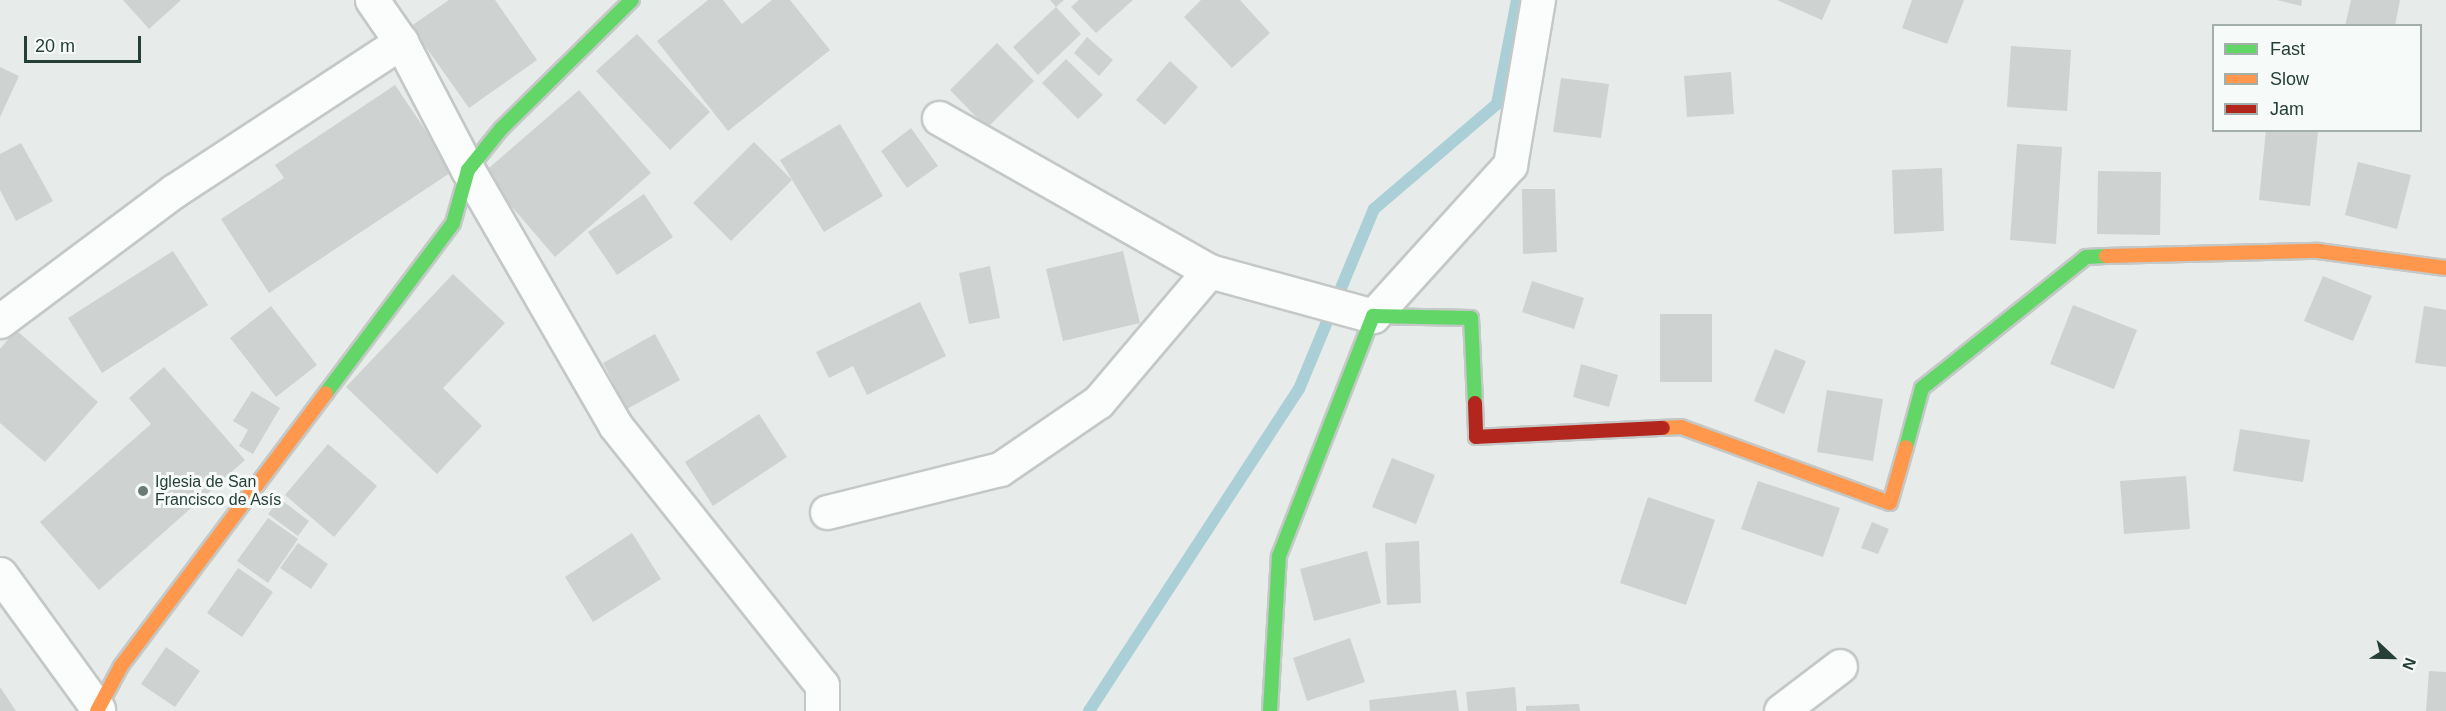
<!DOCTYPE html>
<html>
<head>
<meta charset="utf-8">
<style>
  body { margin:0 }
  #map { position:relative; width:2446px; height:711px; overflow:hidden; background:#e7ebe9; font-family:Arial,sans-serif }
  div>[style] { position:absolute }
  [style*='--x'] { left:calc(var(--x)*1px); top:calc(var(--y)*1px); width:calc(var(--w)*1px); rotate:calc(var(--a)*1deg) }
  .stream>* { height:12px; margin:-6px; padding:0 6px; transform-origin:6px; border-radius:6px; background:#abcfd6 }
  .building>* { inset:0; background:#ced3d1 }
  .roads { filter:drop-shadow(2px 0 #c4c8c6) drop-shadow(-2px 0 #c4c8c6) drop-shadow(0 2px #c4c8c6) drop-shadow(0 -2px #c4c8c6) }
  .street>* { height:33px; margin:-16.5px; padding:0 16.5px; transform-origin:16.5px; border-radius:16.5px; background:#fbfcfc }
  .fast>* { height:14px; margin:-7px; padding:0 7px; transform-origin:7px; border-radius:7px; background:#63d668 }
  .slow>* { height:14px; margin:-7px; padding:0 7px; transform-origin:7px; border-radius:7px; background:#ff974d }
  .jam>* { height:14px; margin:-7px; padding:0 7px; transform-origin:7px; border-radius:7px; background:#b3261e }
  .dots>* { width:16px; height:16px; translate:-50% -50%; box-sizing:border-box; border:3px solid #f6faf8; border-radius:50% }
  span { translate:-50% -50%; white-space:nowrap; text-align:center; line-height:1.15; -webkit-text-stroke:6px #f6faf8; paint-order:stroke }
  .poi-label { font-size:16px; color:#253e38 }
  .left { translate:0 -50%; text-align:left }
  .legend { position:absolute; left:2212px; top:24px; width:210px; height:108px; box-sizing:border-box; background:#f6faf8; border:2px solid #a2afab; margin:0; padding:8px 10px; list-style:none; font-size:18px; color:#253e38 }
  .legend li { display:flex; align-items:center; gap:12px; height:30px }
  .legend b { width:30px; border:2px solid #a2afab }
  .north { position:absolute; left:2362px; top:627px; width:60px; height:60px; -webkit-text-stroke:4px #f6faf8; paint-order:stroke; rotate:112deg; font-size:16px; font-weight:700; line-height:24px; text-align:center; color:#253e38 }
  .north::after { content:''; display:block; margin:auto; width:21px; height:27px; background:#253e38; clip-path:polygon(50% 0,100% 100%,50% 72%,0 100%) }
  .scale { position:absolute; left:24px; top:36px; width:117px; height:27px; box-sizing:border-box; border:3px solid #253e38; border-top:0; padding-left:8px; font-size:18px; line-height:21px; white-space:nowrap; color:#253e38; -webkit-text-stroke:4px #f6faf8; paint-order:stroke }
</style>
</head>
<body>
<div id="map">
  <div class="stream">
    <div style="--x:1089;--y:711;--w:384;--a:-56.9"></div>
    <div style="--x:1299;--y:389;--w:195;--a:-67.4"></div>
    <div style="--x:1374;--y:209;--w:162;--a:-40.5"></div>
    <div style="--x:1497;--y:104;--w:106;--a:-79.1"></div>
  </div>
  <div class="building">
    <div style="clip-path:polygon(123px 0,181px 0,149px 29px)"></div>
    <div style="clip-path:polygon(449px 0,495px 0,537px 60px,469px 108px,411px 26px)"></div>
    <div style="clip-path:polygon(708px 0,723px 0,742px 24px,772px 0,790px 0,830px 50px,728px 131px,657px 41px)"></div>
    <div style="clip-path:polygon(1050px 0,1064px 0,1056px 7px)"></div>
    <div style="clip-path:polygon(1079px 0,1133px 0,1096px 33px,1071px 7px)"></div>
    <div style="clip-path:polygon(1201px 0,1240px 0,1270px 33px,1232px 68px,1184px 17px)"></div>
    <div style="clip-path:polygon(1777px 0,1831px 0,1822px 20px)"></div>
    <div style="clip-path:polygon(1912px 0,1964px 0,1947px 44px,1902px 28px)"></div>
    <div style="clip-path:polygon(2277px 0,2302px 0,2301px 6px)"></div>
    <div style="clip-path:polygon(2351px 0,2400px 0,2395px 26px,2345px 26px)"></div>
    <div style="clip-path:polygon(1056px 7px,1081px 34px,1038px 75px,1013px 47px)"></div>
    <div style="clip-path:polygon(637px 34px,710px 112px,670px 150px,596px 71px)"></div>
    <div style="clip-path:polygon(1087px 37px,1113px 60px,1099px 76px,1074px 53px)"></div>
    <div style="clip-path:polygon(997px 43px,1034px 81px,987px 128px,950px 90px)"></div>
    <div style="clip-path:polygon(2011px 46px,2071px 50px,2067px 111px,2007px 107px)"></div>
    <div style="clip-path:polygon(1066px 59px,1103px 95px,1078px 119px,1042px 83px)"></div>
    <div style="clip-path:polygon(1170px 61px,1198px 87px,1165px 125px,1136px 100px)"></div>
    <div style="clip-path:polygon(0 67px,19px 76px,0 117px)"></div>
    <div style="clip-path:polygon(1731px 72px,1734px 114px,1687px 117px,1684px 76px)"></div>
    <div style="clip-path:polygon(1561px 78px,1609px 84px,1601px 138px,1553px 132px)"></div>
    <div style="clip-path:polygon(395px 85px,453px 171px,269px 293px,221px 219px,284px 178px,275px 165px)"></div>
    <div style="clip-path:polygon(579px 90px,651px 173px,555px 257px,483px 173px)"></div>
    <div style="clip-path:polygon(840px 124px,883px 196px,824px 232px,780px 160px)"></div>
    <div style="clip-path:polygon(911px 128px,938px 166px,907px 188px,881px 151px)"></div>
    <div style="clip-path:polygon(2266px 130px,2318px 132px,2310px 206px,2259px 200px)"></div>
    <div style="clip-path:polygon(754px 142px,792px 180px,731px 241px,693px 203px)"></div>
    <div style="clip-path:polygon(21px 143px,53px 201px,16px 221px,0 190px,0 154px)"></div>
    <div style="clip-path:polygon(2017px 144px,2062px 147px,2056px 244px,2010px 240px)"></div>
    <div style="clip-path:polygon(2358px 162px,2411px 175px,2397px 229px,2345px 215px)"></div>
    <div style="clip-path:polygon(1942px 168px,1944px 231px,1894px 234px,1892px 170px)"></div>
    <div style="clip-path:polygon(2098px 171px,2161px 172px,2160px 235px,2097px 234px)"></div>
    <div style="clip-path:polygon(1522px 189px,1555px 189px,1557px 252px,1523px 254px)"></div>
    <div style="clip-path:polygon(644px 194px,673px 237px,617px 275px,588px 232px)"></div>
    <div style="clip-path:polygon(173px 251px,208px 305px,102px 373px,68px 318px)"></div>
    <div style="clip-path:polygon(1123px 251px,1140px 323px,1063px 341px,1046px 269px)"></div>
    <div style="clip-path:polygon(990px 266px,1000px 318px,969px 324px,959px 273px)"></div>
    <div style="clip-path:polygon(453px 274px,505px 323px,443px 388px,482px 426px,437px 474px,346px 387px)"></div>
    <div style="clip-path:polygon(2323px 276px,2372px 296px,2353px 341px,2304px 321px)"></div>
    <div style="clip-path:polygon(1532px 281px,1584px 298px,1574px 329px,1522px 312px)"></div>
    <div style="clip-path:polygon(920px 302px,946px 356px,867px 395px,853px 366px,829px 378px,816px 352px)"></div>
    <div style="clip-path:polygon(2073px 305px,2137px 330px,2114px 389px,2050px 364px)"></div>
    <div style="clip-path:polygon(271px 306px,317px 365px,276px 397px,230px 338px)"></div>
    <div style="clip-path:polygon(2424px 306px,2446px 310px,2446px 367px,2415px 363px)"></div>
    <div style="clip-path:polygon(1660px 314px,1712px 314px,1712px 382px,1660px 382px)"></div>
    <div style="clip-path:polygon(16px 330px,98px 402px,45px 462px,0 423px,0 349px)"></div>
    <div style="clip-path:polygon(655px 334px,680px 380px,627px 409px,603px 363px)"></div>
    <div style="clip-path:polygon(1775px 349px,1806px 361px,1784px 414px,1754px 401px)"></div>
    <div style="clip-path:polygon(1581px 364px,1618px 375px,1609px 407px,1573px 397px)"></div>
    <div style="clip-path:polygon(164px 367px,245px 460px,99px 590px,40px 522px,151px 424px,129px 398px)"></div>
    <div style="clip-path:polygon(1827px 390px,1883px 399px,1873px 461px,1817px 452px)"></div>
    <div style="clip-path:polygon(252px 391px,280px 408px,253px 454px,239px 446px,248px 430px,233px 421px)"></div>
    <div style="clip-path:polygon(759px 414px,787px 457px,713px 506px,685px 462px)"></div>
    <div style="clip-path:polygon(2240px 429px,2310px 440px,2303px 482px,2233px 471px)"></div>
    <div style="clip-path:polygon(328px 444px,377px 486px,334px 537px,285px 495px)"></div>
    <div style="clip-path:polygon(1392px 458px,1435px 475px,1416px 524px,1372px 507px)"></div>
    <div style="clip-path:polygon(2186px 476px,2190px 529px,2124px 534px,2120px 481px)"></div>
    <div style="clip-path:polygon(1758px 481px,1840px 508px,1823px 557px,1741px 529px)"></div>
    <div style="clip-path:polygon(1648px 497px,1715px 520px,1686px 605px,1620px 583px)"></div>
    <div style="clip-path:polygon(280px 499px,309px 521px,298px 536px,268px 514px)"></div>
    <div style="clip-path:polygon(268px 518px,298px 539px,268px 583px,237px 561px)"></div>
    <div style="clip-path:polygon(1872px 522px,1889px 529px,1878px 554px,1861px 548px)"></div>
    <div style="clip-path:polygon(632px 533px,661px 579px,593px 622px,565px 577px)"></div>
    <div style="clip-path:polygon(1419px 541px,1421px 603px,1387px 605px,1385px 543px)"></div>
    <div style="clip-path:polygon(298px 543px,328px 564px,311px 589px,280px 568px)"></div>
    <div style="clip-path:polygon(1367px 551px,1381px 603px,1314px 621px,1300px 569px)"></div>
    <div style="clip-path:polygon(238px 568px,273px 592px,242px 637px,207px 613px)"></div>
    <div style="clip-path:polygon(1350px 638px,1365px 682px,1307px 701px,1293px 658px)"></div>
    <div style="clip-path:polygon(166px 647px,200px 671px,175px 707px,141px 684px)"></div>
    <div style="clip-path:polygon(2429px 671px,2446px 672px,2446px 711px,2426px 711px)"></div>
    <div style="clip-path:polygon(0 687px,16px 711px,0 711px)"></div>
    <div style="clip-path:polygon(1515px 687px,1517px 711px,1468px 711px,1466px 692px)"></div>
    <div style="clip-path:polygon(1456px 690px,1459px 711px,1370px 711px,1369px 700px)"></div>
    <div style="clip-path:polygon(1579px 704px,1580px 711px,1526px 711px,1526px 706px)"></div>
  </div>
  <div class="roads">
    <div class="street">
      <div style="--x:372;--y:0;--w:51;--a:55.4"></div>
      <div style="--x:401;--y:42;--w:144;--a:62.4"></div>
      <div style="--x:468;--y:170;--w:294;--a:60"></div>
      <div style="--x:615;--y:425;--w:332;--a:51.5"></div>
      <div style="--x:822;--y:685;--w:26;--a:90"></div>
      <div style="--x:939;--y:118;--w:310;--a:29.5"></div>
      <div style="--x:1209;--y:271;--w:170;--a:15.3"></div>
      <div style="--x:1373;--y:316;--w:204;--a:-47.8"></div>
      <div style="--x:1510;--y:165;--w:167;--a:-80.4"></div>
      <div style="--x:0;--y:321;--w:217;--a:-36.8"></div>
      <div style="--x:174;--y:191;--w:272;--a:-33.3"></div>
      <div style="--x:827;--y:512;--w:178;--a:-14"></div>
      <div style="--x:1000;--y:469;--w:119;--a:-34.4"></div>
      <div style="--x:1098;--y:402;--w:172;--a:-49.7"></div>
      <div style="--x:0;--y:574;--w:167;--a:54"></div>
      <div style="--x:1781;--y:711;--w:74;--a:-37.3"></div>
    </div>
    <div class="fast">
      <div style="--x:326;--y:393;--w:212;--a:-53.2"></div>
      <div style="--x:453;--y:223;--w:55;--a:-74.2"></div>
      <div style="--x:468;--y:170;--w:53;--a:-51.2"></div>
      <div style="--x:501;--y:129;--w:184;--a:-44.6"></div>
      <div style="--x:1906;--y:447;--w:61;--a:-74.8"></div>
      <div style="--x:1922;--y:388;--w:210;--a:-38.6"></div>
      <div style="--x:2086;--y:257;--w:20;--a:-3"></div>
      <div style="--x:1270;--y:711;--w:155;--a:-86.7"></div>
      <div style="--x:1279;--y:556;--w:258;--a:-68.6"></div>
      <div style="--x:1373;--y:316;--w:98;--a:1.2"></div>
      <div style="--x:1471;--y:318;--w:85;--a:87.3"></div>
    </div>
    <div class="slow">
      <div style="--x:2106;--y:256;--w:212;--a:-1.4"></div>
      <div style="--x:2318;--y:251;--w:129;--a:7.6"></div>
      <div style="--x:1663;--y:428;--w:18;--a:-3"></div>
      <div style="--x:1681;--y:427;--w:222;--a:20"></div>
      <div style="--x:1890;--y:503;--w:58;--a:-74.1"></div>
      <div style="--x:97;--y:711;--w:51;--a:-61.9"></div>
      <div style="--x:121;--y:666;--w:341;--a:-53.1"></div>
    </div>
    <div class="jam">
      <div style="--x:1475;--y:403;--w:34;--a:88"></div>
      <div style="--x:1476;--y:437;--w:187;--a:-2.8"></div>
    </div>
  </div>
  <div class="dots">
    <div style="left:143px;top:491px;background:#697b76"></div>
  </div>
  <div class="poi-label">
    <span class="left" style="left:155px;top:491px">Iglesia de San<br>Francisco de Asís</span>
  </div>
  <ul class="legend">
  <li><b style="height:8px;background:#63d668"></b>Fast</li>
  <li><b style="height:8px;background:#ff974d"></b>Slow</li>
  <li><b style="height:8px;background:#b3261e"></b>Jam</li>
  </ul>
  <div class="north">N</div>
  <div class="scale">20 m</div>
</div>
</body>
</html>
